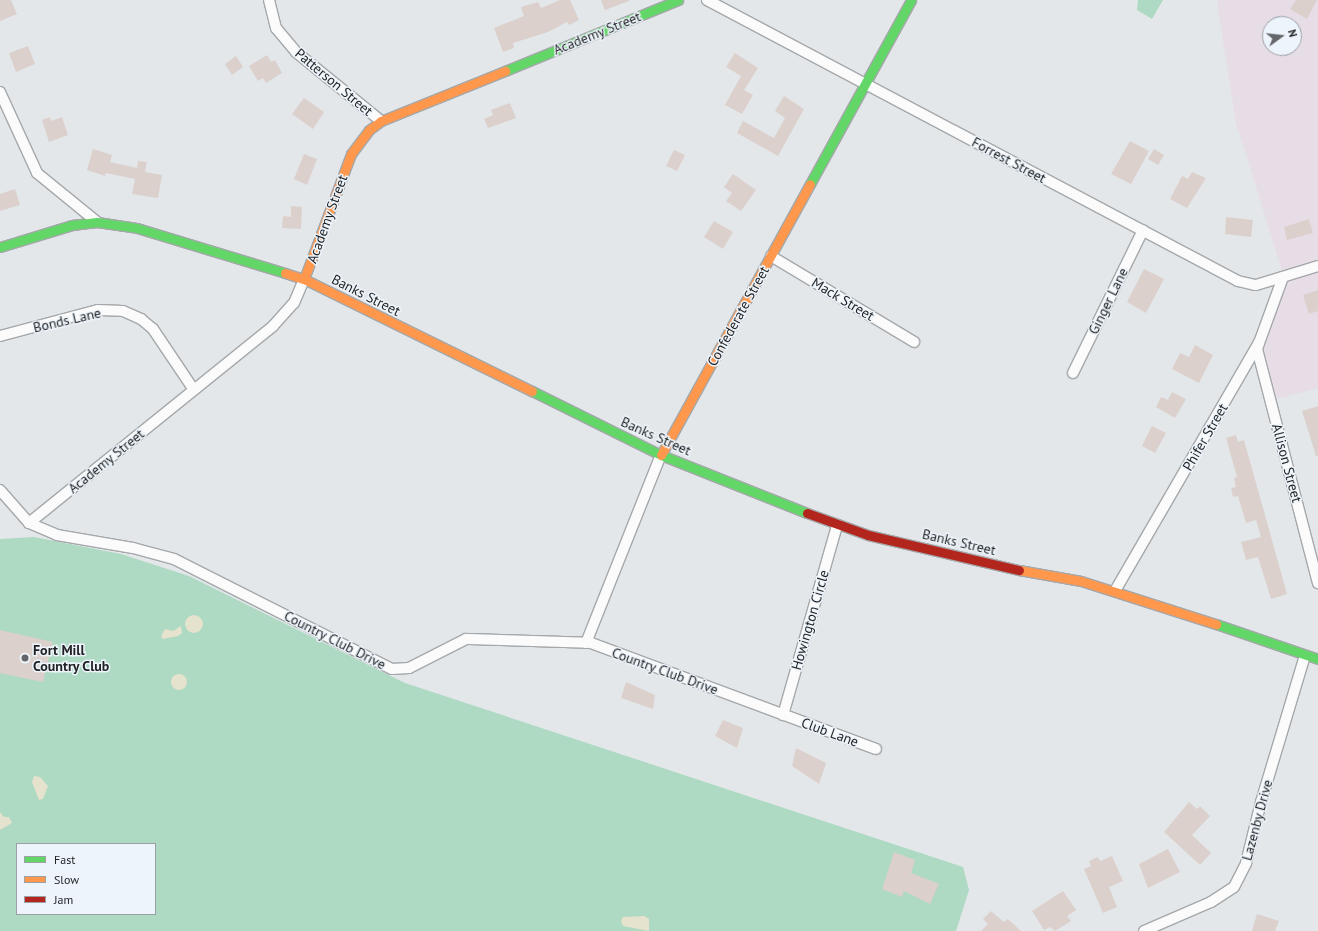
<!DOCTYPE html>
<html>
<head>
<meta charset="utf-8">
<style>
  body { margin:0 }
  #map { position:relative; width:1318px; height:931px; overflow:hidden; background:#e3e7ea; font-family:"PT Sans",sans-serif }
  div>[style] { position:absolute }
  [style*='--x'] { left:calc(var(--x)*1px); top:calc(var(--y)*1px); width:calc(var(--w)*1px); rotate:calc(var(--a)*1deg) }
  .commercial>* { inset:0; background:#e7dde7 }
  .green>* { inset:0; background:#aed9c2 }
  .sand>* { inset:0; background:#e5e2ce }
  .round { border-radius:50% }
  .building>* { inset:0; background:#dbd0cc }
  .roads { filter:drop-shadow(1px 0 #a5a8aa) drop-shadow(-1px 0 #a5a8aa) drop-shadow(0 1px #a5a8aa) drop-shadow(0 -1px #a5a8aa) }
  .street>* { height:10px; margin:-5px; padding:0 5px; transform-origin:5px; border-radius:5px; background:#fbfbfc }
  .fast>* { height:9px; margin:-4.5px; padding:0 4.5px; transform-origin:4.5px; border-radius:4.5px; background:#63d668 }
  .slow>* { height:9px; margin:-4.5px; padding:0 4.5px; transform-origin:4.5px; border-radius:4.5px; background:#ff974d }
  .jam>* { height:9px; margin:-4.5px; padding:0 4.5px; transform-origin:4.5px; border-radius:4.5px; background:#b3261e }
  .dots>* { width:11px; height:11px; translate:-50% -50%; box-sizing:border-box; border:2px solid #edf4fb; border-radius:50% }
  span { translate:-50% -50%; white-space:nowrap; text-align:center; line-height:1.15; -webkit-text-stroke:3px #edf4fb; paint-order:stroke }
  .street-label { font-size:14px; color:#1f2123 }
  .poi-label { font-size:14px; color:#1f2123; font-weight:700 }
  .left { translate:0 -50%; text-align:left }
  .legend { position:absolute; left:16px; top:843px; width:140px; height:72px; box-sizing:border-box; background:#edf4fb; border:1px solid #9ba0a5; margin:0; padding:5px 7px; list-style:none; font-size:12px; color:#1f2123 }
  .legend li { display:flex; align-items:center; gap:8px; height:20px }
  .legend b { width:20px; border:1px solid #9ba0a5 }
  .north { position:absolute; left:1262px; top:16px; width:40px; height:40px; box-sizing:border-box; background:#edf4fb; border:1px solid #9ba0a5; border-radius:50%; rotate:75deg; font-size:11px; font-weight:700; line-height:16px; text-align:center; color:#1f2123 }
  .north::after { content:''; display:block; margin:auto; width:14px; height:18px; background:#646669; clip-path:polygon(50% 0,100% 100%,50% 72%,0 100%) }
</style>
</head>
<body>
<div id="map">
  <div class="commercial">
    <div style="clip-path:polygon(evenodd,1219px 0,1318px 0,1318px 388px,1273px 400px,1260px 350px,1285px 281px,1236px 123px,1217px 4px,1219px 0,1270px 24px,1294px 24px,1294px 48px,1270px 48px,1270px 24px)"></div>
  </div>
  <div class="green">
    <div style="clip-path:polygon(1138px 0,1163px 0,1152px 19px,1137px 10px)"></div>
    <div style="clip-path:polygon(evenodd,34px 537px,121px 554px,189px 576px,405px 683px,963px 867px,969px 890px,956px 931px,0 931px,0 539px,34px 537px,17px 844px,155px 844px,155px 914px,17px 914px,17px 844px)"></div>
  </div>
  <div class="sand">
    <div class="round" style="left:185px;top:615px;width:18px;height:18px"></div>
    <div style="clip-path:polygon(181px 626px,182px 633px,178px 636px,163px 639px,161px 636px,165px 629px,173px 631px)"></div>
    <div class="round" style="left:171px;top:674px;width:16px;height:16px"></div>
    <div style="clip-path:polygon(34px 776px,40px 777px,48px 786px,43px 799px,39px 800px,32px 782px)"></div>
    <div style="clip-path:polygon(0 812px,4px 817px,9px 817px,12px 823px,0 830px)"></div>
    <div style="clip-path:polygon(644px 916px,649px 919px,649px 931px,623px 926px,621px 921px,623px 917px)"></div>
  </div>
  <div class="building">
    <div style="clip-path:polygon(0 0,11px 0,17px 14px,0 21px)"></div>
    <div style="clip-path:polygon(560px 0,570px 0,579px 20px,569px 25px,567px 22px,548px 32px,513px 43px,514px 48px,503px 52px,494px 28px,524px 16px,521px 7px,538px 2px,541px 8px)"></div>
    <div style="clip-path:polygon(601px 0,629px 0,629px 1px,605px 10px)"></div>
    <div style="clip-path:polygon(1296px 0,1317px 0,1307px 19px,1290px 9px)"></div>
    <div style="clip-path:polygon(28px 46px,35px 64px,16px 72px,9px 53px)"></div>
    <div style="clip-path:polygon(735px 53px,758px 68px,744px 90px,753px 95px,742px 114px,725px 105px,741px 76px,726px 67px)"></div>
    <div style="clip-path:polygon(267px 55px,271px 62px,275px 60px,282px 73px,266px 83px,263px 78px,258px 81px,249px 66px)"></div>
    <div style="clip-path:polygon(236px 56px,243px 67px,232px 75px,225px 64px)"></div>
    <div style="clip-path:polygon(784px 96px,804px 109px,778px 156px,737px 133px,743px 121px,774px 138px,785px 118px,775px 111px)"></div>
    <div style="clip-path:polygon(304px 98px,324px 112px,313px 129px,292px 114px)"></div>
    <div style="clip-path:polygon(510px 103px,516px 118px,488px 128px,484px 119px,493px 115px,491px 110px)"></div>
    <div style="clip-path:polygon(50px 117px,51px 121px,62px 117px,68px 135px,49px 142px,42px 120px)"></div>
    <div style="clip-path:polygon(1130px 141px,1149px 151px,1131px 184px,1111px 174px)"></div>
    <div style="clip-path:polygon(93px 149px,112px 155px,110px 162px,137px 168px,138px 161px,147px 162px,145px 172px,162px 175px,158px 198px,132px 194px,135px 179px,106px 173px,105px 176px,87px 170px)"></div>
    <div style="clip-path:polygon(1154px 149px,1164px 155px,1158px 165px,1148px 159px)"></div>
    <div style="clip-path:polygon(674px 150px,685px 155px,677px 171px,666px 166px)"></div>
    <div style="clip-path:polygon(304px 154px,317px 159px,307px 185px,294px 179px)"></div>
    <div style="clip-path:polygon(1192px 172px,1206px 178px,1187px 208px,1170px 199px,1182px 176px,1188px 179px)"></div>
    <div style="clip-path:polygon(733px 174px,756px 190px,741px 211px,726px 201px,732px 193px,724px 187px)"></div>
    <div style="clip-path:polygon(15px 189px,20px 205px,0 211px,0 194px)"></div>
    <div style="clip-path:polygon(291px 206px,302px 207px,301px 229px,282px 228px,283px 216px,291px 217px)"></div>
    <div style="clip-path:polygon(1226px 217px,1253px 220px,1251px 237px,1225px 234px)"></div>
    <div style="clip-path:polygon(1309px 219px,1313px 233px,1287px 240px,1284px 227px)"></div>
    <div style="clip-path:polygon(714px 221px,733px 232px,723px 249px,704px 237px)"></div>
    <div style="clip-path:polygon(1144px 269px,1164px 279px,1146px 313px,1127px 302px)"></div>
    <div style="clip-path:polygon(1318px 290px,1318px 311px,1309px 314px,1303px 295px)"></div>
    <div style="clip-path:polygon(1195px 345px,1213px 355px,1199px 383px,1172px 369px,1180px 353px,1189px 357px)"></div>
    <div style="clip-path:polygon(1172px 392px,1186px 399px,1175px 418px,1156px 407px,1161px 397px,1168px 400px)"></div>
    <div style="clip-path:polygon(1318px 406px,1318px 456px,1316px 456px,1302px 411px)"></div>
    <div style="clip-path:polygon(1152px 426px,1166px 433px,1155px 453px,1142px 446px)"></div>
    <div style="clip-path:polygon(1236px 435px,1238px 442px,1244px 440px,1287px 594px,1271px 599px,1258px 557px,1246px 560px,1241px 542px,1261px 537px,1256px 520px,1246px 523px,1238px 496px,1233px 497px,1231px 488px,1236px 487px,1234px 478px,1237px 477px,1226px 438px)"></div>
    <div style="clip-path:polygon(0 630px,53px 642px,43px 682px,0 673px)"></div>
    <div style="clip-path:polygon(626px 682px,655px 695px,653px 709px,621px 698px)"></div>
    <div style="clip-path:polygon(723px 720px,743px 728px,737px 748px,715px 736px)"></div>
    <div style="clip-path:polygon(796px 748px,826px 763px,819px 784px,792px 766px)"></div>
    <div style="clip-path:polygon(1189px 802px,1197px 809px,1200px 806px,1210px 816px,1192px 835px,1211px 853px,1200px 865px,1164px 832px)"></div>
    <div style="clip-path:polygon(1168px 849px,1180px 872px,1148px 888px,1139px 864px)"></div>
    <div style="clip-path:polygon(894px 852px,915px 860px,911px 873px,939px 884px,930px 904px,904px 891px,902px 897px,882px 889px)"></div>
    <div style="clip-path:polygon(1112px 856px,1123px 881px,1109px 887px,1117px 907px,1103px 913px,1084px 869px,1091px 866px,1089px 861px,1098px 857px,1100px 861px)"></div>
    <div style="clip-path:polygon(1063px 891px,1076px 910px,1067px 916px,1071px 921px,1055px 931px,1050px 927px,1044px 930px,1032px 911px)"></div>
    <div style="clip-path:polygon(991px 911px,1004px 922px,1008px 919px,1021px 931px,981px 931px,988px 924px,983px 919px)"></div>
    <div style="clip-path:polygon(1257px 914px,1279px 921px,1275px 931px,1252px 931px)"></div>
  </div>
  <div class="roads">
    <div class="street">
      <div style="--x:269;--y:0;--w:29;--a:76"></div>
      <div style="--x:276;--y:28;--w:31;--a:50"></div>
      <div style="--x:296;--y:52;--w:109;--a:39.1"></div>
      <div style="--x:707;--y:0;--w:601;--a:27.89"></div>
      <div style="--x:1238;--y:281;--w:18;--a:13"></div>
      <div style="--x:1256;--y:285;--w:65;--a:-17"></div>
      <div style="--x:0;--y:92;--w:89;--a:65.4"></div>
      <div style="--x:37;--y:173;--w:77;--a:39.2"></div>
      <div style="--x:771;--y:256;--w:167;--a:31"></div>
      <div style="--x:0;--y:336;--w:101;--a:-14.9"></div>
      <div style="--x:98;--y:310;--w:25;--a:2"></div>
      <div style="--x:123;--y:311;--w:20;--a:24"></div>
      <div style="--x:141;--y:319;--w:16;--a:40"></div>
      <div style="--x:153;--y:329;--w:73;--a:56.1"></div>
      <div style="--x:1259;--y:343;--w:6;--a:108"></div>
      <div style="--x:1257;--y:349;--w:242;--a:75.4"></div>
      <div style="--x:1073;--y:373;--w:159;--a:-63.9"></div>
      <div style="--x:0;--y:490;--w:44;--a:48.7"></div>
      <div style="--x:29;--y:523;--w:30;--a:23"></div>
      <div style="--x:57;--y:535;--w:77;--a:9.7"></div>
      <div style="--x:133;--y:548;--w:42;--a:15"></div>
      <div style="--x:174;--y:559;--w:244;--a:26.8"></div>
      <div style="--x:392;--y:669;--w:17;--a:-3"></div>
      <div style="--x:409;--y:668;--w:64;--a:-27"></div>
      <div style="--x:466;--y:639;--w:125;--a:1.8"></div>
      <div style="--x:591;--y:643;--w:304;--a:20.4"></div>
      <div style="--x:29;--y:523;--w:314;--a:-38.9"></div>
      <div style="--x:273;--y:326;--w:31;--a:-48"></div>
      <div style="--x:294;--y:303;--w:26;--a:-67"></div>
      <div style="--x:1115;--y:591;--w:287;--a:-59.9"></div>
      <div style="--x:1259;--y:343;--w:70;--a:-70"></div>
      <div style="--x:586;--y:643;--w:202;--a:-68.3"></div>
      <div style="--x:783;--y:715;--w:198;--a:-74.1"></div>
      <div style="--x:1144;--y:931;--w:73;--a:-23.4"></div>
      <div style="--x:1211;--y:902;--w:27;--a:-33"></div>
      <div style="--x:1234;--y:887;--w:27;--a:-63"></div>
      <div style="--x:1246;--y:863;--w:63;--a:-76.2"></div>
      <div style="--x:1261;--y:802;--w:153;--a:-73.3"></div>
    </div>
    <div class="fast">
      <div style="--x:505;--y:71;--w:187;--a:-22.3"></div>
      <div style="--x:810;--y:184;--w:210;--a:-61.2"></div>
      <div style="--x:0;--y:247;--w:75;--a:-17"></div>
      <div style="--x:72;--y:225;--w:25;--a:-7"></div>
      <div style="--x:97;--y:222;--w:40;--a:8.5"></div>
      <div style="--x:137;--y:228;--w:155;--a:16.9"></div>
      <div style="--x:532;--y:391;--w:144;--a:26.4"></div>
      <div style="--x:661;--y:455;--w:157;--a:21.7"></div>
      <div style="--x:1216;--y:624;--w:108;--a:18.9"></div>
    </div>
    <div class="slow">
      <div style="--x:285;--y:273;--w:20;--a:18"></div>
      <div style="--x:304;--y:279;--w:254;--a:26.2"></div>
      <div style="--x:304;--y:279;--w:134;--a:-69.4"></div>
      <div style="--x:351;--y:154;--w:30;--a:-53"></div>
      <div style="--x:369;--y:130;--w:15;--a:-37"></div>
      <div style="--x:381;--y:121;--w:134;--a:-22"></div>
      <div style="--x:661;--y:455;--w:309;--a:-61.2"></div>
      <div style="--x:1019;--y:570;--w:63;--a:10.1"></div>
      <div style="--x:1081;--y:581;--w:142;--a:17.7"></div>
    </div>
    <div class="jam">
      <div style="--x:807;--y:513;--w:65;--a:19.8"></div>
      <div style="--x:868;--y:535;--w:155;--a:13.1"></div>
    </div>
  </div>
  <div class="dots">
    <div style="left:25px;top:658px;background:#646669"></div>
  </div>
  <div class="street-label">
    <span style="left:597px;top:33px;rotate:-22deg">Academy Street</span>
    <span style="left:334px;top:82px;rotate:40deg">Patterson Street</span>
    <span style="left:1009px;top:160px;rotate:28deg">Forrest Street</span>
    <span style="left:327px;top:219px;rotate:-70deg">Academy Street</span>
    <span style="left:366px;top:295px;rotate:27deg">Banks Street</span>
    <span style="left:843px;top:299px;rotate:31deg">Mack Street</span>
    <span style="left:1108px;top:301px;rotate:-64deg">Ginger Lane</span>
    <span style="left:738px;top:316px;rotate:-61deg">Confederate Street</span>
    <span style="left:67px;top:320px;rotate:-13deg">Bonds Lane</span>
    <span style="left:656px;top:436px;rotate:24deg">Banks Street</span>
    <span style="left:1205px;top:437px;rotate:-60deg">Phifer Street</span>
    <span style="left:106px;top:461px;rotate:-39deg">Academy Street</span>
    <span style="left:1287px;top:463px;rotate:75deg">Allison Street</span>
    <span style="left:959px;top:542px;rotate:13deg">Banks Street</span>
    <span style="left:810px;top:620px;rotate:-74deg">Howington Circle</span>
    <span style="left:335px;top:640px;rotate:27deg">Country Club Drive</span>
    <span style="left:665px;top:671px;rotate:20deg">Country Club Drive</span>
    <span style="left:830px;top:732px;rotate:20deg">Club Lane</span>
    <span style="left:1257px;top:820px;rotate:-75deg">Lazenby Drive</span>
  </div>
  <div class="poi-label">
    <span class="left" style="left:33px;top:658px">Fort Mill<br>Country Club</span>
  </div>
  <ul class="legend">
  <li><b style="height:5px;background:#63d668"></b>Fast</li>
  <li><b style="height:5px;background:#ff974d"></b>Slow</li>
  <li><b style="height:5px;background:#b3261e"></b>Jam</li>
  </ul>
  <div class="north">N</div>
</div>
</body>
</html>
